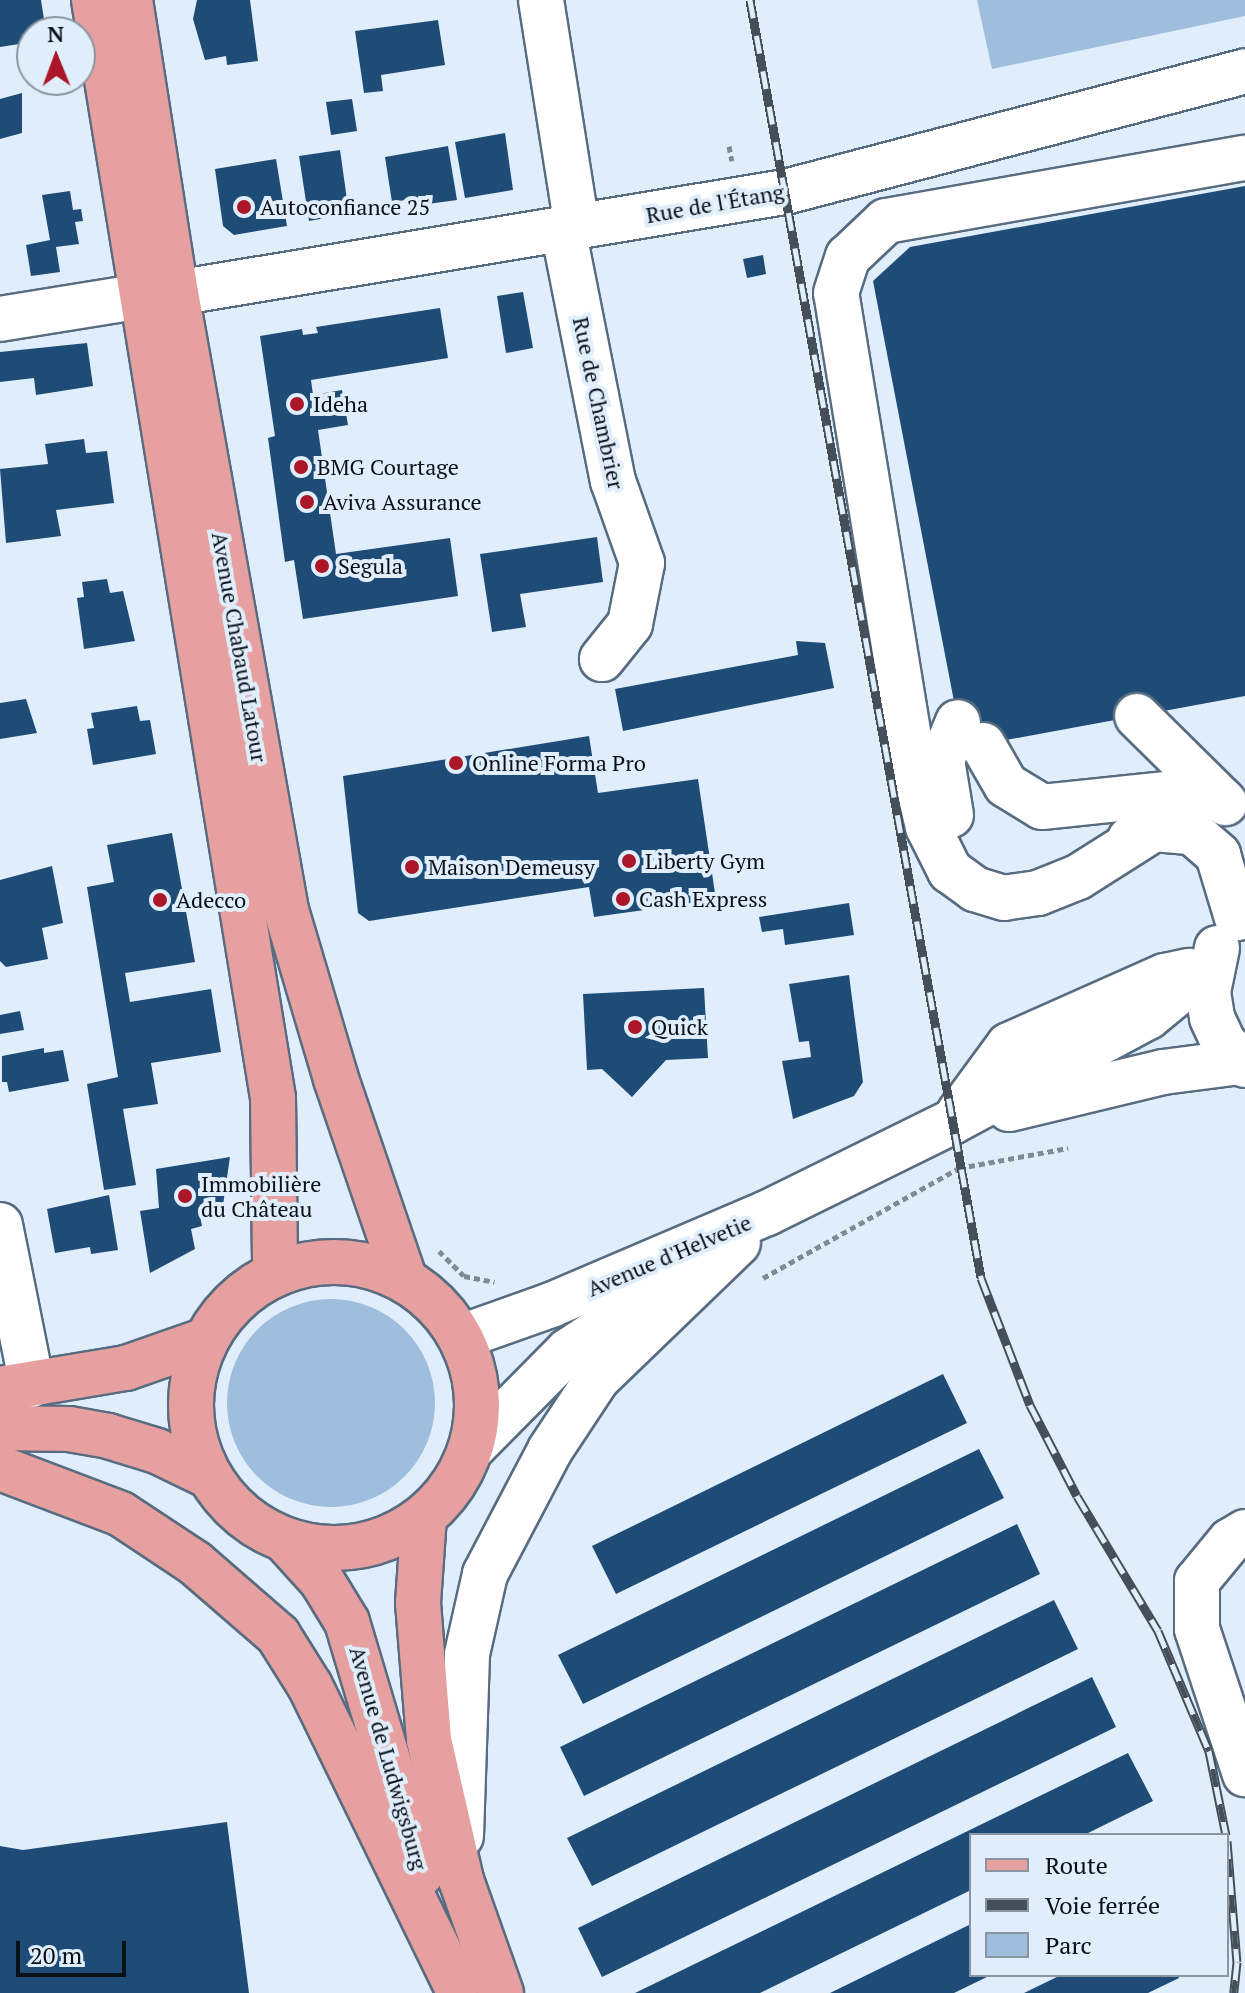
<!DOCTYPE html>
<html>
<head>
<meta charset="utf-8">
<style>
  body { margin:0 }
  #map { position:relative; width:1245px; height:1993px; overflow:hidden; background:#e0eefc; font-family:"PT Serif",serif }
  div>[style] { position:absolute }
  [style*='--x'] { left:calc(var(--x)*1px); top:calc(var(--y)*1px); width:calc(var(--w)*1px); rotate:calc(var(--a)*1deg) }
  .green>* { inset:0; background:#9fbddc }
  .round { border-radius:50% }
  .building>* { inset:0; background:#1e4c76 }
  .path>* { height:5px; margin-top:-2.5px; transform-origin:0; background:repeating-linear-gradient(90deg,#7e8a95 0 6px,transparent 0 10px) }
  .roads { filter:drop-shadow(2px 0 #586c81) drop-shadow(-2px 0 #586c81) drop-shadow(0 2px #586c81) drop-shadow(0 -2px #586c81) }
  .minor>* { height:44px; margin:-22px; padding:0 22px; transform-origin:22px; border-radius:22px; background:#fff }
  .major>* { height:44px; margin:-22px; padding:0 22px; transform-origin:22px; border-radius:22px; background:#e6a0a0 }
  .major>.ring { margin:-22px; padding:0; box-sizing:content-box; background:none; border:44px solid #e6a0a0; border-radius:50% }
  .rail>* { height:9px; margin-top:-4.5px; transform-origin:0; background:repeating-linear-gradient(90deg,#e0eefc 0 18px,#454f59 0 36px); box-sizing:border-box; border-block:2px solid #454f59 }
  .dots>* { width:22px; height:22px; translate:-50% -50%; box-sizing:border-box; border:4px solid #e0eefc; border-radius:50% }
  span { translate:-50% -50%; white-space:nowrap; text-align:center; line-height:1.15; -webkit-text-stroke:8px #e0eefc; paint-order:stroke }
  .street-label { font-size:22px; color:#081018 }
  .poi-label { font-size:22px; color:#081018 }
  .left { translate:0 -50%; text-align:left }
  .legend { position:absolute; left:969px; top:1833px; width:260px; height:144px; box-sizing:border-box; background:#e0eefc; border:2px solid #8a95a1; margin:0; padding:10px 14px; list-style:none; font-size:24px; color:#081018 }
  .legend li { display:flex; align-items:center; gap:16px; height:40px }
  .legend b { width:40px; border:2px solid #8a95a1 }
  .north { position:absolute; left:16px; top:16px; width:80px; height:80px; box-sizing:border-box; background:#e0eefc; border:2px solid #8a95a1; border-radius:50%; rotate:359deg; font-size:22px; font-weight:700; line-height:32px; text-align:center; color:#081018 }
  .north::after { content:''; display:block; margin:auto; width:28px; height:36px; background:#ab1628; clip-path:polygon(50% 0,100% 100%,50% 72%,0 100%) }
  .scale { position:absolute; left:16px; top:1941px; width:110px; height:36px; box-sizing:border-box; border:4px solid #081018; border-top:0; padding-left:10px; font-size:24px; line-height:28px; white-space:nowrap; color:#081018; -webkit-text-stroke:6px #e0eefc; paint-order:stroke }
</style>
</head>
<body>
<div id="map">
  <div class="green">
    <div style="clip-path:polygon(977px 0,1245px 0,1245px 16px,992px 69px)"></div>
    <div class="round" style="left:227px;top:1299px;width:208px;height:208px"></div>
  </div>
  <div class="building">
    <div style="clip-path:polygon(0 0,41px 0,46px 32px,32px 32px,32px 42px,0 47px)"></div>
    <div style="clip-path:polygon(197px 0,250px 0,258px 61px,227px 65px,226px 56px,205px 60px,193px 19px)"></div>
    <div style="clip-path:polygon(438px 20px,445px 65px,381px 75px,383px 91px,364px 93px,355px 31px)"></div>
    <div style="clip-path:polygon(22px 93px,22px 133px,0 139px,0 99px)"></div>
    <div style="clip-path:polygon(352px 99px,357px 131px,331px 135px,326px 102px)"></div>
    <div style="clip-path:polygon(505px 133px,513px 190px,465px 198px,455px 142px)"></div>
    <div style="clip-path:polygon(448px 146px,457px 200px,413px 206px,412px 199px,392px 202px,385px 157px)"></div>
    <div style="clip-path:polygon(340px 150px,349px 214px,309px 221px,299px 156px)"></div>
    <div style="clip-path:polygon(276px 159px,287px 226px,234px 235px,223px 226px,215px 169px)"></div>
    <div style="clip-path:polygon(1245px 186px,1245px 696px,963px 748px,873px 281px,910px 247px)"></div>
    <div style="clip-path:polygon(70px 191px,73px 210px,81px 209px,83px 221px,75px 222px,79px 244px,56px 247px,60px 272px,31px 276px,26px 245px,50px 240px,42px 195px)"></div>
    <div style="clip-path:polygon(763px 255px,766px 274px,747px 278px,743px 259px)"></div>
    <div style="clip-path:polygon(523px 292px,533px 348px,506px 353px,497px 296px)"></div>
    <div style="clip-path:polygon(440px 308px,448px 358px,311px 380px,313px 395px,342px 390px,348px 425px,318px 430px,336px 554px,450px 538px,458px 596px,303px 619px,294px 560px,285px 562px,268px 438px,275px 436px,260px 336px,302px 329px,303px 335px,318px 333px,316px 327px)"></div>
    <div style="clip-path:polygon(87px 343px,93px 386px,36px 395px,34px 378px,0 382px,0 352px)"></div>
    <div style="clip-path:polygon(84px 439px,86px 453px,107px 451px,114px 503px,56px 510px,61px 536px,6px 543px,0 469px,48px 464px,45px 444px)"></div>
    <div style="clip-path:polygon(597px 537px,603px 582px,520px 594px,526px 627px,492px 632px,480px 554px)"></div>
    <div style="clip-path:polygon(107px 579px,110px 593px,123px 591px,135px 641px,84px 649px,77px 598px,84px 597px,82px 582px)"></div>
    <div style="clip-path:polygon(796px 641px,825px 643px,834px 688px,623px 731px,615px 689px,798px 655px)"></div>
    <div style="clip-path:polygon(26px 699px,37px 733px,0 739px,0 703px)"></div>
    <div style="clip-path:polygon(137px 706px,140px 721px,150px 720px,156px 754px,93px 765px,87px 729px,94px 728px,91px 713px)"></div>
    <div style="clip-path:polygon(589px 736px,598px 793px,698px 779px,716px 900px,594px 917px,589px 887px,369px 921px,358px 913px,343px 776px)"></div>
    <div style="clip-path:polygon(172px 833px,195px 962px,125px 973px,130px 1002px,211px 989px,221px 1052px,151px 1063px,158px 1104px,123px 1109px,136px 1185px,104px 1190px,87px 1084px,118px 1077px,87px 887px,114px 882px,107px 845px)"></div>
    <div style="clip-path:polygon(52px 866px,63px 923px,42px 928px,48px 959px,6px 967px,0 961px,0 880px)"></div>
    <div style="clip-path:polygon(849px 903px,854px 935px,785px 945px,783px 929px,762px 932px,759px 917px)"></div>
    <div style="clip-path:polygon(849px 975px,863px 1082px,854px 1096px,793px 1119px,782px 1061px,811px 1057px,809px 1041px,799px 1042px,789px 984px)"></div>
    <div style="clip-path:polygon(704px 988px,708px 1058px,666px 1060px,632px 1097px,602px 1069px,587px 1070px,583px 994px)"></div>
    <div style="clip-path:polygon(20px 1011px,24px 1030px,0 1034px,0 1015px)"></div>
    <div style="clip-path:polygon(44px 1048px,44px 1053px,63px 1050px,69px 1081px,9px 1092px,7px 1082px,2px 1082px,2px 1056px)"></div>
    <div style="clip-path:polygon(230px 1157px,222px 1212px,200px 1216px,202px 1226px,191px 1229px,195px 1249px,150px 1273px,140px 1211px,159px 1208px,156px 1169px)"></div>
    <div style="clip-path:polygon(109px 1195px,118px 1250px,91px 1254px,90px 1247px,55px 1253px,47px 1209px)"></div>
    <div style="clip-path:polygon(943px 1374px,967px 1423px,616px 1594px,592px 1546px)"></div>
    <div style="clip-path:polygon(979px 1449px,1004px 1498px,583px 1704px,558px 1655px)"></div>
    <div style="clip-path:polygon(1017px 1524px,1040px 1574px,584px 1796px,560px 1747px)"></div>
    <div style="clip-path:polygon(1054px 1600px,1078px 1649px,592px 1886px,567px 1838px)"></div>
    <div style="clip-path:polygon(1092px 1677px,1116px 1727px,602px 1977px,578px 1928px)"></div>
    <div style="clip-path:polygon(1128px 1753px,1153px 1801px,1084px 1835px,971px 1835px,971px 1890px,760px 1993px,635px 1993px)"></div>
    <div style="clip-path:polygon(227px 1822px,249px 1993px,0 1993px,0 1846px,23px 1850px)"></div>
    <div style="clip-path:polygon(971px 1924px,971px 1975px,991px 1975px,954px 1993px,830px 1993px)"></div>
    <div style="clip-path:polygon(1061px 1975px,1178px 1975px,1179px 1978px,1148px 1993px,1024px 1993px)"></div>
  </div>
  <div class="path">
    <div style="--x:729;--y:146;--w:15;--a:79"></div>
    <div style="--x:439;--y:1251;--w:35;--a:45"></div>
    <div style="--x:464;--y:1276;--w:31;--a:11"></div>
    <div style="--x:763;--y:1278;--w:225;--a:-29.3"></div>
    <div style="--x:959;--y:1168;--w:111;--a:-10.4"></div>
  </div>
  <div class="roads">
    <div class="minor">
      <div style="--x:541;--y:0;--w:230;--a:81"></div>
      <div style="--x:563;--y:229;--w:257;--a:78.8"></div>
      <div style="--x:613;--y:481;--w:87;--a:70.5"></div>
      <div style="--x:642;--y:563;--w:62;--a:101.1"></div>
      <div style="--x:630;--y:624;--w:45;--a:128.7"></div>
      <div style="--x:176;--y:293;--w:617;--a:-9.42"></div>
      <div style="--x:785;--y:192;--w:476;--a:-14.7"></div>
      <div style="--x:0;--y:319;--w:144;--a:-9.2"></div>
      <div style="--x:1137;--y:716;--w:124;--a:44.7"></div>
      <div style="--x:983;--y:745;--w:46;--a:60.1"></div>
      <div style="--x:1006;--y:785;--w:42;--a:31.4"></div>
      <div style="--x:1042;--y:807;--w:154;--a:-6"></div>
      <div style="--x:1195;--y:791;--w:28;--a:18"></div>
      <div style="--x:951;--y:815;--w:56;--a:-99.3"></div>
      <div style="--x:942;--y:760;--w:41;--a:-67.2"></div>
      <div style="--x:1154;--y:829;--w:90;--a:147.7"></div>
      <div style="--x:1078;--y:877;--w:43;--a:158.2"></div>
      <div style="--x:1038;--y:893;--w:34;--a:172"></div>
      <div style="--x:1004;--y:898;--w:30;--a:-163"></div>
      <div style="--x:975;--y:889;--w:31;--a:-144"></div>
      <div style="--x:950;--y:871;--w:49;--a:-116.6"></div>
      <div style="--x:928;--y:827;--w:61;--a:-103.3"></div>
      <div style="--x:914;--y:768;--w:481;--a:-99.3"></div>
      <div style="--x:836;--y:293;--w:38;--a:-72"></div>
      <div style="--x:848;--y:257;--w:52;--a:-43.5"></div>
      <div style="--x:886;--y:221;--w:364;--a:-10"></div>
      <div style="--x:1130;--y:839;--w:26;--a:-23"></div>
      <div style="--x:1154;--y:829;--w:38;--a:5"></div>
      <div style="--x:1192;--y:832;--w:35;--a:41"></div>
      <div style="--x:1218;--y:855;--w:66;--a:73.2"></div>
      <div style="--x:1217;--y:948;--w:45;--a:101.6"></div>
      <div style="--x:1208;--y:992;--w:26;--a:81"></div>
      <div style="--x:1212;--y:1018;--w:26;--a:65"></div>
      <div style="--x:1223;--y:1042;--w:32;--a:46"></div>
      <div style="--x:1009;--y:1109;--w:158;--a:-13.5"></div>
      <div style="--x:1163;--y:1072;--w:78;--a:-7.4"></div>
      <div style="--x:959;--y:1113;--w:84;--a:-53.7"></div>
      <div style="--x:1009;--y:1045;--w:171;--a:-23.9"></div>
      <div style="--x:1165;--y:976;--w:25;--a:-12"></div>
      <div style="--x:0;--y:1225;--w:163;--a:78.7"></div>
      <div style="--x:461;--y:1337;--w:96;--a:-19.6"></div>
      <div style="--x:551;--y:1305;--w:235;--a:-23.1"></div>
      <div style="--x:767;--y:1213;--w:206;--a:-26.2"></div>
      <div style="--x:952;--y:1122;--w:222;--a:-28.2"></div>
      <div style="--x:1148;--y:1017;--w:80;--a:-39.4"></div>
      <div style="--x:472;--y:1448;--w:136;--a:-45.3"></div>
      <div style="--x:568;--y:1351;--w:123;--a:-33.4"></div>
      <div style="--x:1245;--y:1532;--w:17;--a:149"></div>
      <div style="--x:1230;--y:1541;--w:52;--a:129.5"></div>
      <div style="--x:1197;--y:1581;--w:48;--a:90"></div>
      <div style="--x:1197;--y:1629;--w:153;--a:71.7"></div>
      <div style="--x:461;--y:1836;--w:182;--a:-88.1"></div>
      <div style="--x:467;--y:1654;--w:82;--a:-77.3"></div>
      <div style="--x:485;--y:1574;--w:140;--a:-62.3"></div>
      <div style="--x:550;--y:1450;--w:85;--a:-56.5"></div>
      <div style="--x:597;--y:1379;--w:196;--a:-44"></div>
    </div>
    <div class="major">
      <div style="--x:94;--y:0;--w:1112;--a:80.74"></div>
      <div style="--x:273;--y:1098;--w:176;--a:89.3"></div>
      <div style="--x:130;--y:0;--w:297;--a:81.1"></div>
      <div style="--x:176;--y:293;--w:627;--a:79.89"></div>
      <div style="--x:286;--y:910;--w:176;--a:73.5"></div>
      <div style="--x:336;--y:1079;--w:213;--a:71.1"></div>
      <div class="ring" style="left:191px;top:1262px;width:242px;height:242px"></div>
      <div style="--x:0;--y:1389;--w:128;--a:-9.5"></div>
      <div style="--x:126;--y:1368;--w:85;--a:-19.3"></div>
      <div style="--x:0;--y:1428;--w:69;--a:0.8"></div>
      <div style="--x:69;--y:1429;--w:40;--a:10"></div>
      <div style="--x:108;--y:1436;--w:51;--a:17"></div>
      <div style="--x:157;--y:1451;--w:58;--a:25.7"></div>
      <div style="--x:0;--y:1468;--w:129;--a:20.8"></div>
      <div style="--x:121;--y:1514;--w:89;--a:33.5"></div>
      <div style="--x:195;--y:1563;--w:110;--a:40.9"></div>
      <div style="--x:278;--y:1635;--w:60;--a:57.9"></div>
      <div style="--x:310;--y:1686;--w:335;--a:64"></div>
      <div style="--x:424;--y:1517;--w:86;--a:94"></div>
      <div style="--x:418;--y:1603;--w:137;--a:85.4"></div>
      <div style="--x:429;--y:1740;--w:144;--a:77.1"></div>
      <div style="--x:461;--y:1880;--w:120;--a:70.5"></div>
      <div style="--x:285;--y:1540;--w:55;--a:47.9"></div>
      <div style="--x:322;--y:1581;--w:48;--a:58.6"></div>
      <div style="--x:347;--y:1622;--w:262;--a:73.4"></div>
    </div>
  </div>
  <div class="rail">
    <div style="--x:750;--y:0;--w:1299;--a:79.75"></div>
    <div style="--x:981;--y:1278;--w:136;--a:68.9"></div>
    <div style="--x:1030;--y:1405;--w:102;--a:62.7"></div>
    <div style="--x:1077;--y:1496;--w:157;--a:59"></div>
    <div style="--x:1158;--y:1631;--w:130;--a:67"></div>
    <div style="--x:1209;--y:1751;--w:86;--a:78.6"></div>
    <div style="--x:1227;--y:1841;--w:121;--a:85.3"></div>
    <div style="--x:1237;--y:1962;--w:31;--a:96"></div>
  </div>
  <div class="dots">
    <div style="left:244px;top:207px;background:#ab1628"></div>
    <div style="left:297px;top:404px;background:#ab1628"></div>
    <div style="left:301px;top:467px;background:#ab1628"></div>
    <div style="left:307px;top:502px;background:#ab1628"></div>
    <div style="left:322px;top:566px;background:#ab1628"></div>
    <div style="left:456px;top:763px;background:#ab1628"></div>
    <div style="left:629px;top:861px;background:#ab1628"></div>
    <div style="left:412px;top:867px;background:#ab1628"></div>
    <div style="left:623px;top:899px;background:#ab1628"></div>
    <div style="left:160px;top:900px;background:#ab1628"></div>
    <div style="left:635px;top:1027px;background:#ab1628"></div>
    <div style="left:185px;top:1196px;background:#ab1628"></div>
  </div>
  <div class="street-label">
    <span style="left:715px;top:203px;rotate:-10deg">Rue de l'Étang</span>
    <span style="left:599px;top:403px;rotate:78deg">Rue de Chambrier</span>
    <span style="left:240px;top:647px;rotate:80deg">Avenue Chabaud Latour</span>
    <span style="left:669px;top:1255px;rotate:-23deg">Avenue d'Helvetie</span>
    <span style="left:389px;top:1758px;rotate:74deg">Avenue de Ludwigsburg</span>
  </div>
  <div class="poi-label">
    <span class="left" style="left:260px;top:207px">Autoconfiance 25</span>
    <span class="left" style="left:313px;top:404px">Ideha</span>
    <span class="left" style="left:317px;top:467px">BMG Courtage</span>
    <span class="left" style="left:323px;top:502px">Aviva Assurance</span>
    <span class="left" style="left:338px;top:566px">Segula</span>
    <span class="left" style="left:472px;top:763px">Online Forma Pro</span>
    <span class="left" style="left:645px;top:861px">Liberty Gym</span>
    <span class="left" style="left:428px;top:867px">Maison Demeusy</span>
    <span class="left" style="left:639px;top:899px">Cash Express</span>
    <span class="left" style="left:176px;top:900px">Adecco</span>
    <span class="left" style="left:651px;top:1027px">Quick</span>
    <span class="left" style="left:201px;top:1196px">Immobilière<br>du Château</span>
  </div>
  <ul class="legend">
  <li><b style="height:10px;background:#e6a0a0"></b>Route</li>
  <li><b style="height:10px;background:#454f59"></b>Voie ferrée</li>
  <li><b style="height:22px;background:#9fbddc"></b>Parc</li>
  </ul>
  <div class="north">N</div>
  <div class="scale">20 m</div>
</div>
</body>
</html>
